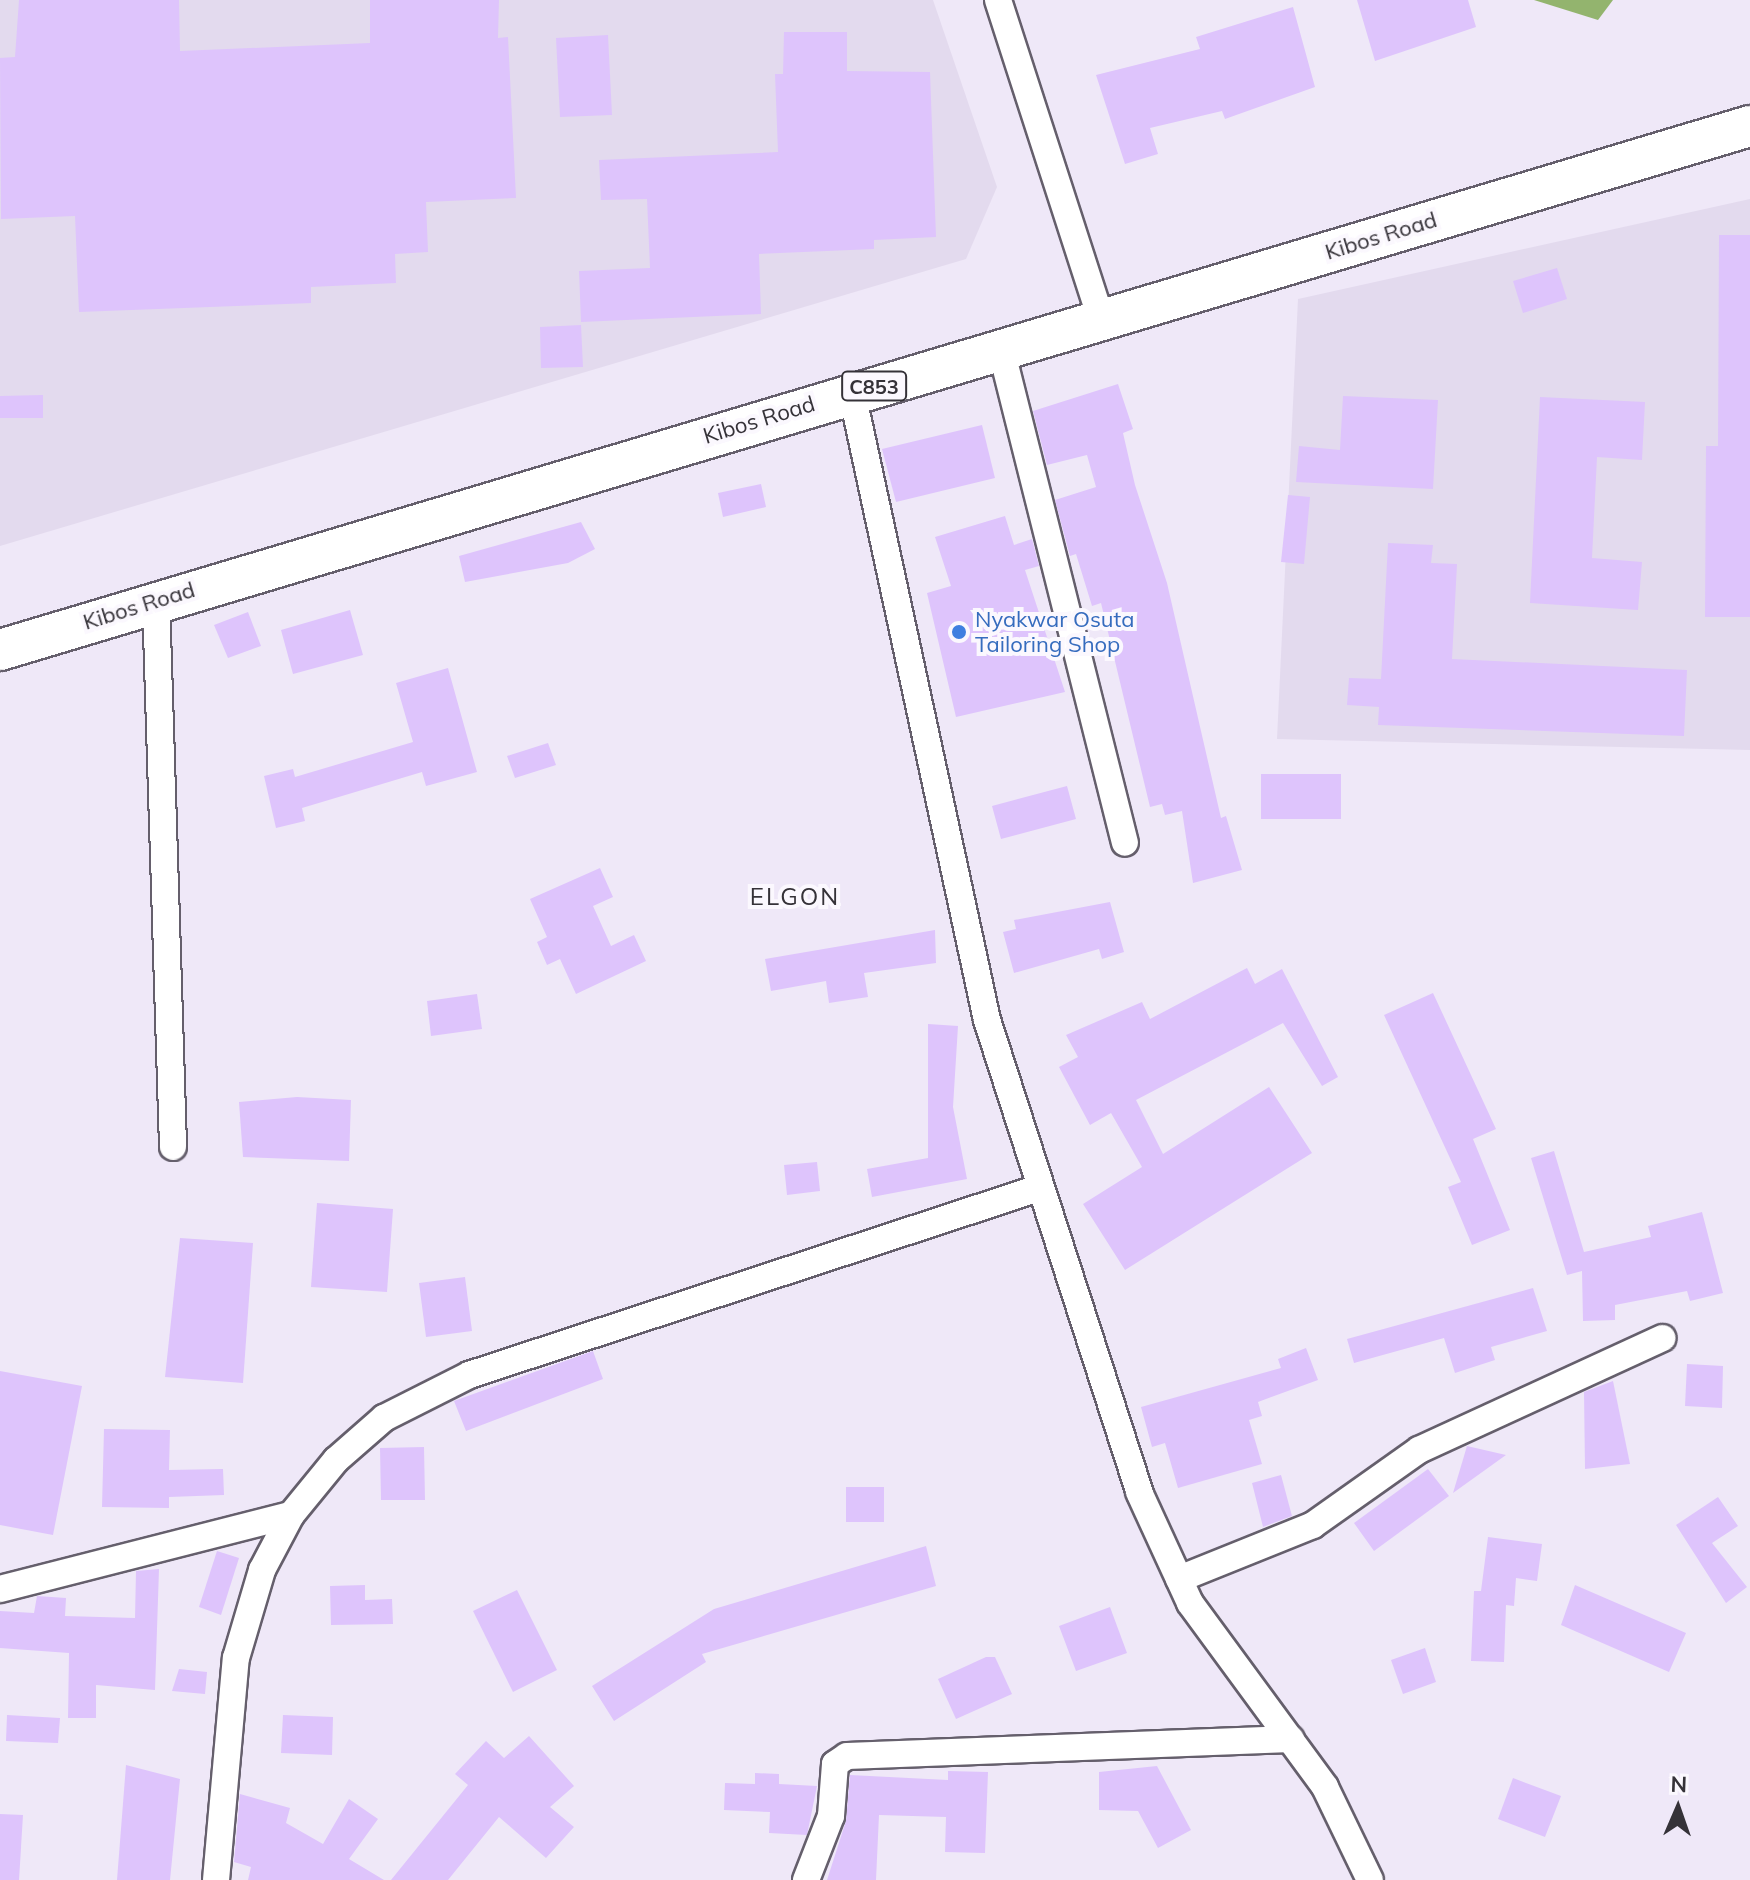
<!DOCTYPE html>
<html>
<head>
<meta charset="utf-8">
<style>
  body { margin:0 }
  #map { position:relative; width:1750px; height:1880px; overflow:hidden; background:#efe8f8; font-family:Mulish,sans-serif }
  div>[style] { position:absolute }
  [style*='--x'] { left:calc(var(--x)*1px); top:calc(var(--y)*1px); width:calc(var(--w)*1px); rotate:calc(var(--a)*1deg) }
  .industrial>* { inset:0; background:#e3daee }
  .forest>* { inset:0; background:#93b46e }
  .building>* { inset:0; background:#dec4fc }
  .roads { filter:drop-shadow(2px 0 #655f6c) drop-shadow(-2px 0 #655f6c) drop-shadow(0 2px #655f6c) drop-shadow(0 -2px #655f6c) }
  .minor>* { height:26px; margin:-13px; padding:0 13px; transform-origin:13px; border-radius:13px; background:#fff }
  .primary>* { height:40px; margin:-20px; padding:0 20px; transform-origin:20px; border-radius:20px; background:#fff }
  .dots>* { width:22px; height:22px; translate:-50% -50%; box-sizing:border-box; border:4px solid #fbf8fe; border-radius:50% }
  span { translate:-50% -50%; white-space:nowrap; text-align:center; line-height:1.15; -webkit-text-stroke:8px #fbf8fe; paint-order:stroke }
  .shield-label span { padding:2px 6px; background:#fbf8fe; border:2px solid; border-radius:6px; -webkit-text-stroke-width:0 }
  .shield-label { font-size:20px; color:#353238; font-weight:700 }
  .street-label { font-size:22px; color:#353238 }
  .shop-label { font-size:22px; color:#366cbe }
  .left { translate:0 -50%; text-align:left }
  .neighbourhood-label { font-size:24px; color:#353238; letter-spacing:2px }
  .north { position:absolute; left:1638px; top:1768px; width:80px; height:80px; -webkit-text-stroke:6px #fbf8fe; paint-order:stroke; rotate:2deg; font-size:22px; font-weight:700; line-height:32px; text-align:center; color:#353238 }
  .north::after { content:''; display:block; margin:auto; width:28px; height:36px; background:#353238; clip-path:polygon(50% 0,100% 100%,50% 72%,0 100%) }
</style>
</head>
<body>
<div id="map">
  <div class="industrial">
    <div style="clip-path:polygon(0 0,933px 0,997px 187px,966px 259px,0 546px)"></div>
    <div style="clip-path:polygon(1750px 199px,1750px 750px,1277px 739px,1298px 299px)"></div>
  </div>
  <div class="forest">
    <div style="clip-path:polygon(1534px 0,1613px 0,1598px 20px)"></div>
  </div>
  <div class="building">
    <div style="clip-path:polygon(19px 0,179px 0,180px 51px,370px 43px,370px 0,499px 0,498px 38px,508px 37px,516px 198px,426px 202px,428px 252px,395px 254px,396px 283px,311px 287px,311px 303px,79px 312px,75px 216px,1px 219px,0 58px,15px 57px)"></div>
    <div style="clip-path:polygon(1357px 0,1468px 0,1476px 27px,1375px 61px)"></div>
    <div style="clip-path:polygon(1293px 7px,1315px 87px,1225px 119px,1222px 111px,1150px 128px,1158px 154px,1125px 164px,1096px 75px,1200px 49px,1196px 37px)"></div>
    <div style="clip-path:polygon(784px 32px,847px 32px,847px 71px,930px 72px,936px 237px,874px 240px,874px 249px,759px 254px,761px 314px,581px 322px,579px 271px,650px 268px,647px 199px,601px 200px,599px 160px,778px 152px,775px 74px,783px 74px)"></div>
    <div style="clip-path:polygon(608px 35px,612px 115px,560px 117px,556px 38px)"></div>
    <div style="clip-path:polygon(1719px 235px,1750px 235px,1750px 617px,1705px 617px,1706px 446px,1718px 446px)"></div>
    <div style="clip-path:polygon(1557px 268px,1567px 299px,1523px 313px,1513px 281px)"></div>
    <div style="clip-path:polygon(581px 325px,583px 367px,541px 368px,540px 327px)"></div>
    <div style="clip-path:polygon(1118px 384px,1133px 429px,1123px 433px,1135px 485px,1167px 583px,1221px 818px,1226px 816px,1242px 870px,1193px 883px,1182px 811px,1165px 815px,1162px 804px,1150px 807px,1101px 603px,1092px 606px,1076px 554px,1070px 556px,1055px 500px,1096px 487px,1087px 455px,1047px 465px,1033px 411px)"></div>
    <div style="clip-path:polygon(43px 395px,43px 418px,0 418px,0 396px)"></div>
    <div style="clip-path:polygon(1343px 396px,1438px 400px,1433px 489px,1296px 482px,1299px 446px,1340px 450px)"></div>
    <div style="clip-path:polygon(1540px 397px,1645px 402px,1642px 460px,1597px 457px,1592px 558px,1642px 562px,1638px 610px,1530px 603px)"></div>
    <div style="clip-path:polygon(982px 425px,995px 478px,896px 502px,882px 449px)"></div>
    <div style="clip-path:polygon(761px 484px,766px 507px,723px 517px,718px 493px)"></div>
    <div style="clip-path:polygon(1288px 495px,1310px 497px,1304px 564px,1281px 562px)"></div>
    <div style="clip-path:polygon(1005px 516px,1014px 545px,1032px 539px,1039px 566px,1025px 570px,1065px 692px,956px 717px,927px 593px,951px 586px,935px 537px)"></div>
    <div style="clip-path:polygon(581px 522px,595px 549px,568px 563px,465px 582px,459px 556px)"></div>
    <div style="clip-path:polygon(1388px 543px,1433px 545px,1431px 563px,1457px 564px,1452px 659px,1687px 670px,1684px 736px,1378px 725px,1379px 707px,1347px 705px,1349px 678px,1381px 679px)"></div>
    <div style="clip-path:polygon(350px 610px,363px 655px,293px 674px,281px 630px)"></div>
    <div style="clip-path:polygon(248px 612px,261px 646px,228px 658px,214px 625px)"></div>
    <div style="clip-path:polygon(448px 668px,477px 772px,426px 786px,422px 772px,302px 808px,305px 821px,276px 828px,264px 776px,293px 769px,295px 777px,413px 742px,396px 683px)"></div>
    <div style="clip-path:polygon(548px 743px,556px 765px,515px 778px,507px 756px)"></div>
    <div style="clip-path:polygon(1261px 774px,1341px 774px,1341px 819px,1261px 819px)"></div>
    <div style="clip-path:polygon(1067px 786px,1076px 819px,1001px 839px,992px 806px)"></div>
    <div style="clip-path:polygon(600px 868px,613px 897px,593px 906px,611px 946px,634px 935px,646px 961px,576px 994px,560px 959px,547px 965px,537px 942px,547px 937px,530px 899px)"></div>
    <div style="clip-path:polygon(1110px 902px,1124px 952px,1102px 959px,1099px 949px,1014px 973px,1003px 932px,1016px 929px,1014px 920px)"></div>
    <div style="clip-path:polygon(935px 930px,936px 963px,864px 973px,868px 997px,829px 1003px,826px 981px,771px 991px,765px 959px)"></div>
    <div style="clip-path:polygon(1247px 968px,1255px 984px,1282px 969px,1338px 1077px,1322px 1086px,1283px 1023px,1136px 1100px,1163px 1154px,1269px 1087px,1312px 1153px,1125px 1270px,1083px 1204px,1142px 1167px,1111px 1113px,1090px 1125px,1059px 1067px,1078px 1057px,1066px 1035px,1142px 1002px,1150px 1019px)"></div>
    <div style="clip-path:polygon(1433px 993px,1496px 1129px,1473px 1139px,1510px 1230px,1472px 1245px,1448px 1187px,1461px 1182px,1384px 1015px)"></div>
    <div style="clip-path:polygon(477px 994px,482px 1029px,431px 1036px,427px 1001px)"></div>
    <div style="clip-path:polygon(928px 1024px,958px 1026px,953px 1107px,967px 1179px,872px 1197px,867px 1169px,928px 1158px)"></div>
    <div style="clip-path:polygon(297px 1097px,351px 1100px,349px 1161px,243px 1157px,239px 1102px)"></div>
    <div style="clip-path:polygon(1554px 1151px,1584px 1252px,1651px 1237px,1648px 1226px,1702px 1212px,1723px 1293px,1690px 1301px,1687px 1291px,1615px 1305px,1615px 1320px,1583px 1321px,1582px 1271px,1567px 1275px,1531px 1158px)"></div>
    <div style="clip-path:polygon(817px 1162px,820px 1191px,787px 1195px,784px 1165px)"></div>
    <div style="clip-path:polygon(317px 1203px,393px 1209px,387px 1292px,311px 1287px)"></div>
    <div style="clip-path:polygon(180px 1238px,253px 1243px,243px 1383px,165px 1377px)"></div>
    <div style="clip-path:polygon(465px 1277px,472px 1331px,426px 1337px,419px 1283px)"></div>
    <div style="clip-path:polygon(1533px 1288px,1547px 1331px,1491px 1347px,1495px 1360px,1455px 1373px,1444px 1338px,1354px 1363px,1347px 1339px)"></div>
    <div style="clip-path:polygon(1306px 1348px,1318px 1380px,1258px 1402px,1262px 1416px,1249px 1420px,1262px 1464px,1178px 1488px,1165px 1443px,1152px 1447px,1141px 1407px,1281px 1368px,1278px 1359px)"></div>
    <div style="clip-path:polygon(593px 1351px,603px 1379px,466px 1431px,454px 1401px)"></div>
    <div style="clip-path:polygon(1687px 1364px,1723px 1366px,1722px 1408px,1685px 1406px)"></div>
    <div style="clip-path:polygon(0 1371px,82px 1386px,53px 1535px,0 1525px)"></div>
    <div style="clip-path:polygon(1613px 1381px,1630px 1464px,1585px 1469px,1584px 1392px)"></div>
    <div style="clip-path:polygon(104px 1429px,170px 1430px,169px 1470px,223px 1469px,224px 1495px,169px 1497px,169px 1508px,102px 1507px)"></div>
    <div style="clip-path:polygon(1467px 1446px,1506px 1455px,1453px 1493px)"></div>
    <div style="clip-path:polygon(424px 1447px,425px 1500px,381px 1500px,380px 1448px)"></div>
    <div style="clip-path:polygon(1428px 1469px,1449px 1496px,1374px 1551px,1354px 1523px)"></div>
    <div style="clip-path:polygon(1281px 1475px,1292px 1516px,1263px 1527px,1252px 1483px)"></div>
    <div style="clip-path:polygon(846px 1487px,884px 1487px,884px 1522px,846px 1522px)"></div>
    <div style="clip-path:polygon(1718px 1497px,1738px 1526px,1712px 1543px,1747px 1587px,1726px 1603px,1676px 1525px)"></div>
    <div style="clip-path:polygon(1488px 1537px,1542px 1544px,1537px 1581px,1516px 1578px,1514px 1606px,1506px 1605px,1504px 1662px,1471px 1661px,1474px 1591px,1481px 1591px)"></div>
    <div style="clip-path:polygon(926px 1546px,936px 1586px,702px 1654px,706px 1662px,614px 1721px,592px 1686px,714px 1609px)"></div>
    <div style="clip-path:polygon(217px 1551px,239px 1558px,221px 1615px,199px 1607px)"></div>
    <div style="clip-path:polygon(159px 1569px,155px 1690px,96px 1685px,96px 1718px,68px 1718px,69px 1653px,0 1648px,0 1611px,34px 1613px,37px 1596px,66px 1598px,65px 1616px,135px 1618px,136px 1571px)"></div>
    <div style="clip-path:polygon(365px 1585px,365px 1600px,392px 1599px,393px 1624px,331px 1625px,330px 1586px)"></div>
    <div style="clip-path:polygon(1575px 1585px,1686px 1633px,1669px 1672px,1561px 1625px)"></div>
    <div style="clip-path:polygon(517px 1590px,557px 1670px,513px 1692px,473px 1611px)"></div>
    <div style="clip-path:polygon(1110px 1607px,1127px 1653px,1076px 1671px,1059px 1626px)"></div>
    <div style="clip-path:polygon(1425px 1648px,1436px 1682px,1403px 1694px,1391px 1660px)"></div>
    <div style="clip-path:polygon(986px 1657px,995px 1657px,1012px 1694px,956px 1719px,938px 1679px)"></div>
    <div style="clip-path:polygon(179px 1669px,207px 1672px,205px 1694px,172px 1691px)"></div>
    <div style="clip-path:polygon(7px 1715px,60px 1718px,58px 1743px,6px 1741px)"></div>
    <div style="clip-path:polygon(283px 1715px,333px 1717px,332px 1755px,281px 1753px)"></div>
    <div style="clip-path:polygon(529px 1736px,574px 1786px,550px 1807px,574px 1827px,546px 1858px,499px 1817px,448px 1880px,391px 1880px,468px 1785px,455px 1774px,486px 1741px,504px 1758px)"></div>
    <div style="clip-path:polygon(126px 1765px,180px 1779px,170px 1880px,117px 1880px)"></div>
    <div style="clip-path:polygon(1157px 1766px,1191px 1830px,1158px 1848px,1138px 1811px,1099px 1810px,1099px 1772px)"></div>
    <div style="clip-path:polygon(948px 1771px,988px 1772px,985px 1853px,945px 1852px,946px 1817px,879px 1815px,876px 1880px,827px 1880px,846px 1821px,850px 1775px,948px 1780px)"></div>
    <div style="clip-path:polygon(755px 1773px,779px 1774px,779px 1784px,817px 1786px,807px 1835px,769px 1833px,770px 1812px,724px 1810px,725px 1783px,755px 1784px)"></div>
    <div style="clip-path:polygon(1513px 1778px,1561px 1796px,1545px 1837px,1498px 1819px)"></div>
    <div style="clip-path:polygon(240px 1794px,290px 1808px,286px 1823px,323px 1844px,349px 1799px,378px 1819px,349px 1859px,384px 1880px,248px 1880px,251px 1867px,234px 1862px)"></div>
    <div style="clip-path:polygon(0 1814px,23px 1815px,19px 1880px,0 1880px)"></div>
  </div>
  <div class="roads">
    <div class="minor">
      <div style="--x:998;--y:0;--w:335;--a:72.1"></div>
      <div style="--x:1001;--y:349;--w:509;--a:75.91"></div>
      <div style="--x:852;--y:393;--w:641;--a:77.85"></div>
      <div style="--x:987;--y:1020;--w:496;--a:72.1"></div>
      <div style="--x:1139;--y:1492;--w:122;--a:65.3"></div>
      <div style="--x:1190;--y:1603;--w:228;--a:53.7"></div>
      <div style="--x:1325;--y:1787;--w:103;--a:64.2"></div>
      <div style="--x:156;--y:599;--w:548;--a:88.22"></div>
      <div style="--x:1179;--y:1579;--w:144;--a:-21.9"></div>
      <div style="--x:1313;--y:1525;--w:130;--a:-35.3"></div>
      <div style="--x:1419;--y:1450;--w:268;--a:-24.7"></div>
      <div style="--x:0;--y:1589;--w:300;--a:-14.3"></div>
      <div style="--x:216;--y:1880;--w:223;--a:-84.9"></div>
      <div style="--x:236;--y:1658;--w:92;--a:-73.5"></div>
      <div style="--x:262;--y:1570;--w:62;--a:-62.2"></div>
      <div style="--x:291;--y:1515;--w:71;--a:-50.7"></div>
      <div style="--x:336;--y:1460;--w:64;--a:-41.2"></div>
      <div style="--x:384;--y:1418;--w:95;--a:-26.8"></div>
      <div style="--x:469;--y:1375;--w:600;--a:-18.16"></div>
      <div style="--x:806;--y:1880;--w:69;--a:-68.7"></div>
      <div style="--x:831;--y:1816;--w:52;--a:-85.6"></div>
      <div style="--x:835;--y:1764;--w:14;--a:-34"></div>
      <div style="--x:847;--y:1756;--w:444;--a:-2.2"></div>
    </div>
    <div class="primary">
      <div style="--x:0;--y:650;--w:1827;--a:-16.67"></div>
    </div>
  </div>
  <div class="dots">
    <div style="left:959px;top:632px;background:#3f7fe0"></div>
  </div>
  <div class="shield-label">
    <span style="left:874px;top:386px">C853</span>
  </div>
  <div class="street-label">
    <span style="left:1381px;top:236px;rotate:-17deg">Kibos Road</span>
    <span style="left:759px;top:420px;rotate:-17deg">Kibos Road</span>
    <span style="left:139px;top:606px;rotate:-17deg">Kibos Road</span>
  </div>
  <div class="shop-label">
    <span class="left" style="left:975px;top:632px">Nyakwar Osuta<br>Tailoring Shop</span>
  </div>
  <div class="neighbourhood-label">
    <span style="left:795px;top:897px">ELGON</span>
  </div>
  <div class="north">N</div>
</div>
</body>
</html>
